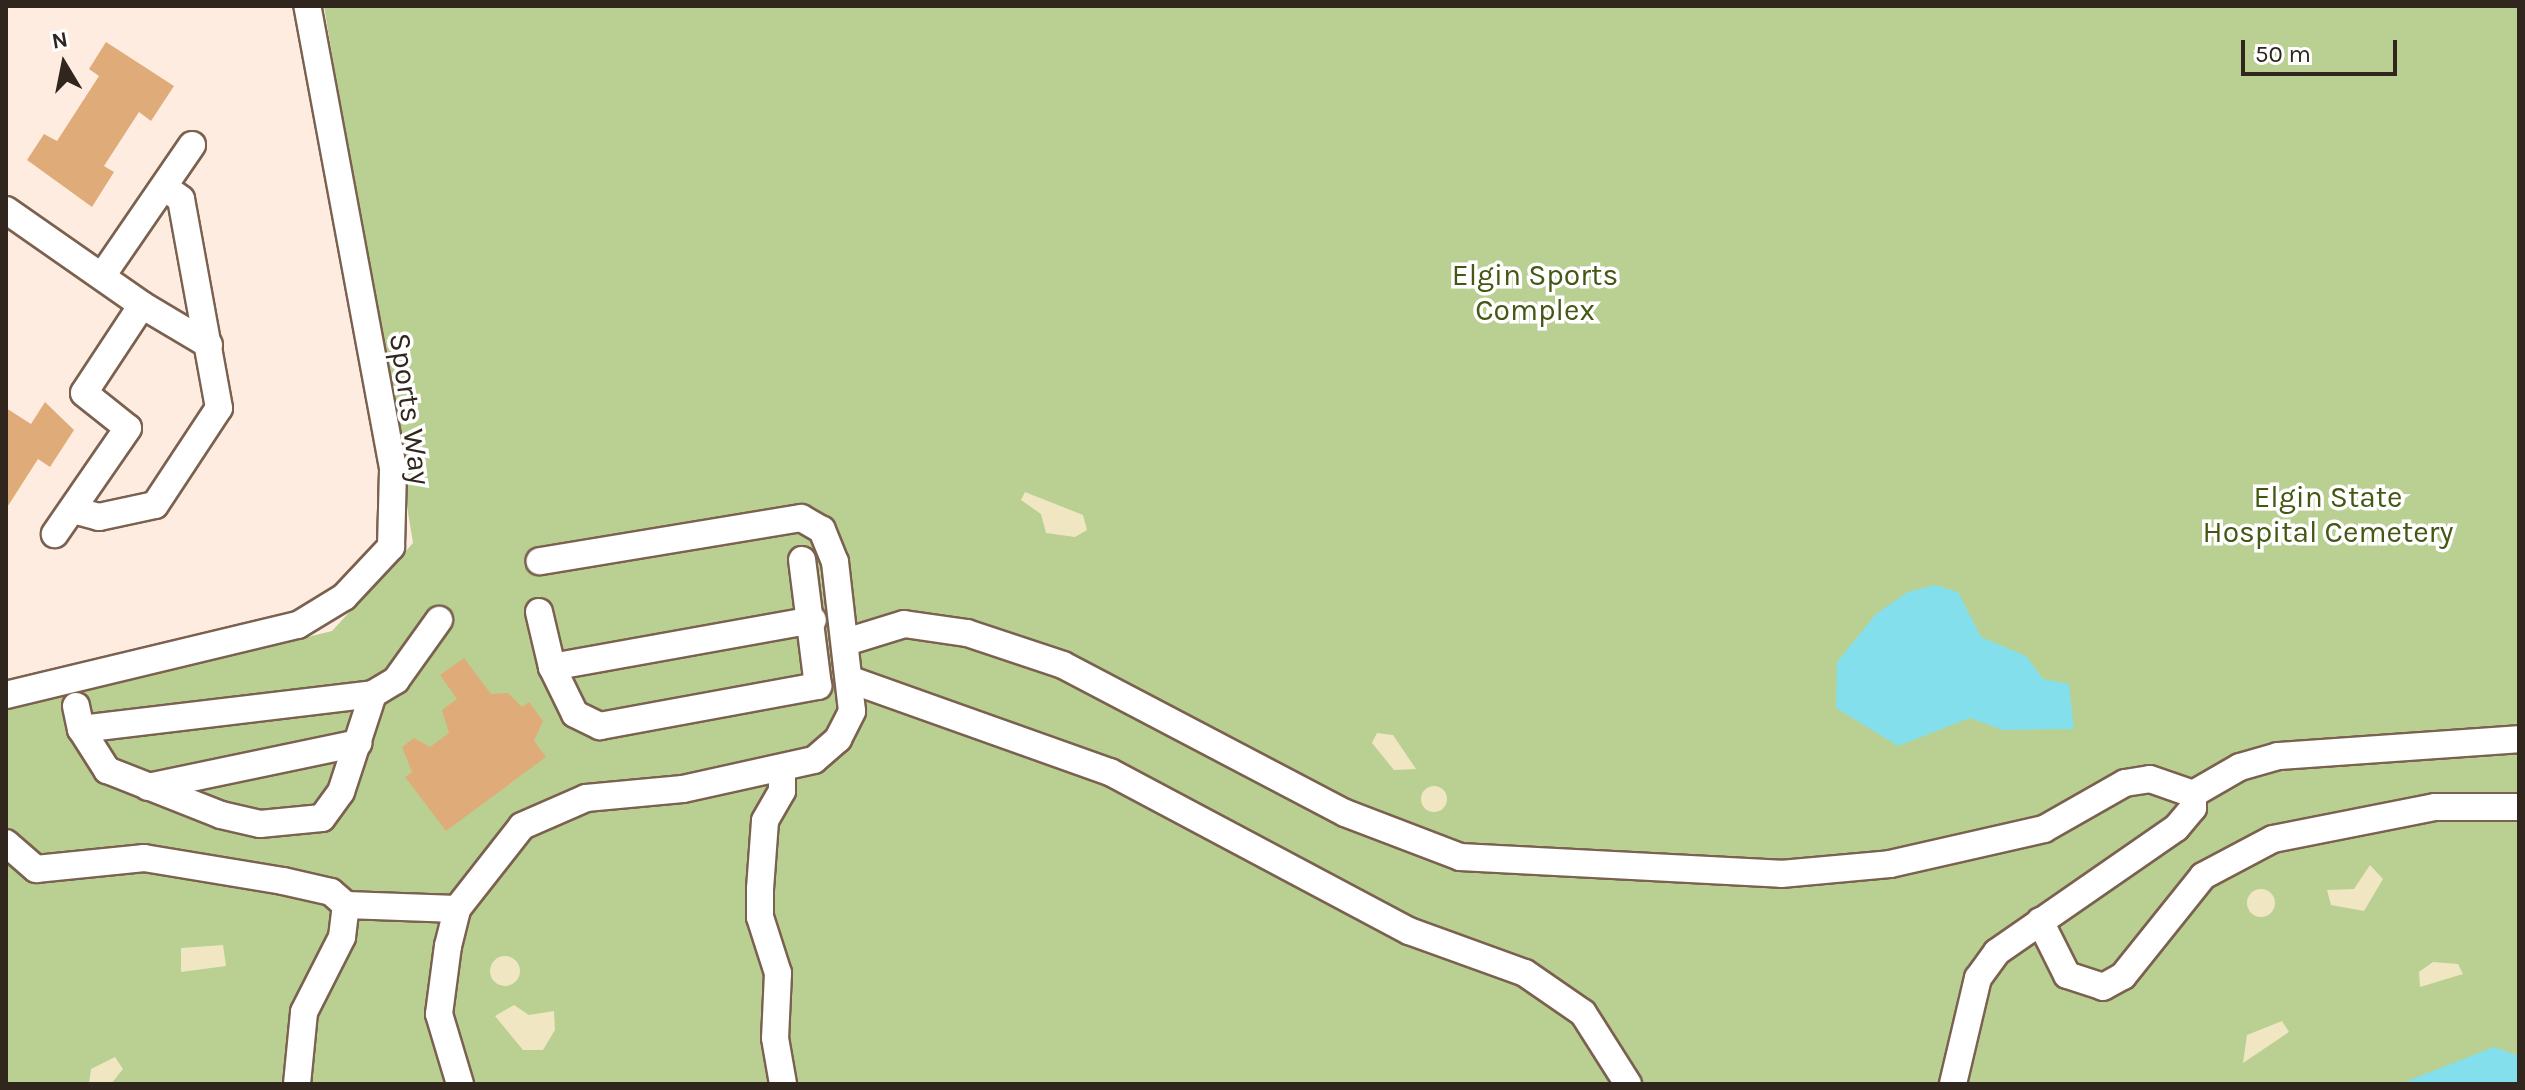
<!DOCTYPE html>
<html>
<head>
<meta charset="utf-8">
<style>
  body { margin:0 }
  #map { position:relative; width:2525px; height:1090px; overflow:hidden; background:#feece0; font-family:Karla,sans-serif }
  div>[style] { position:absolute }
  [style*='--x'] { left:calc(var(--x)*1px); top:calc(var(--y)*1px); width:calc(var(--w)*1px); rotate:calc(var(--a)*1deg) }
  .green>* { inset:0; background:#b9d092 }
  .sand>* { inset:0; background:#f0e6c1 }
  .round { border-radius:50% }
  .water>* { inset:0; background:#83dfec }
  .building>* { inset:0; background:#dfac79 }
  .roads { filter:drop-shadow(2px 0 #7b614f) drop-shadow(-2px 0 #7b614f) drop-shadow(0 2px #7b614f) drop-shadow(0 -2px #7b614f) }
  .minor>* { height:26px; margin:-13px; padding:0 13px; transform-origin:13px; border-radius:13px; background:#fff }
  span { translate:-50% -50%; white-space:nowrap; text-align:center; line-height:1.15; -webkit-text-stroke:7px #fff; paint-order:stroke }
  .park-label { font-size:30px; color:#445813 }
  .street-label { font-size:30px; color:#31261e }
  .frame { position:absolute; inset:0; border:8px solid #31261e; pointer-events:none }
  .north { position:absolute; left:24px; top:24px; width:80px; height:80px; -webkit-text-stroke:6px #fff; paint-order:stroke; rotate:350deg; font-size:22px; font-weight:700; line-height:32px; text-align:center; color:#31261e }
  .north::after { content:''; display:block; margin:auto; width:28px; height:36px; background:#31261e; clip-path:polygon(50% 0,100% 100%,50% 72%,0 100%) }
  .scale { position:absolute; left:2241px; top:40px; width:156px; height:36px; box-sizing:border-box; border:4px solid #31261e; border-top:0; padding-left:10px; font-size:24px; line-height:28px; white-space:nowrap; color:#31261e; -webkit-text-stroke:6px #fff; paint-order:stroke }
</style>
</head>
<body>
<div id="map">
  <div class="green">
    <div style="clip-path:polygon(324px 6px,2519px 6px,2519px 1084px,6px 1084px,6px 710px,332px 631px,413px 543px)"></div>
  </div>
  <div class="sand">
    <div style="clip-path:polygon(1025px 492px,1083px 515px,1087px 530px,1075px 537px,1046px 533px,1041px 514px,1021px 500px)"></div>
    <div style="clip-path:polygon(1377px 733px,1393px 735px,1416px 769px,1394px 770px,1372px 743px)"></div>
    <div class="round" style="left:1421px;top:786px;width:26px;height:26px"></div>
    <div style="clip-path:polygon(2370px 865px,2383px 879px,2364px 911px,2331px 905px,2327px 890px,2354px 889px)"></div>
    <div class="round" style="left:2247px;top:889px;width:28px;height:28px"></div>
    <div style="clip-path:polygon(223px 945px,226px 966px,181px 972px,181px 948px)"></div>
    <div class="round" style="left:490px;top:956px;width:30px;height:30px"></div>
    <div style="clip-path:polygon(2433px 962px,2458px 964px,2463px 974px,2420px 987px,2419px 972px)"></div>
    <div style="clip-path:polygon(514px 1005px,529px 1015px,554px 1011px,555px 1030px,543px 1050px,523px 1050px,495px 1016px)"></div>
    <div style="clip-path:polygon(2282px 1021px,2289px 1032px,2243px 1063px,2247px 1035px)"></div>
    <div style="clip-path:polygon(115px 1057px,123px 1069px,111px 1084px,89px 1084px,91px 1069px)"></div>
  </div>
  <div class="water">
    <div style="clip-path:polygon(1935px 585px,1958px 592px,1981px 637px,2026px 656px,2043px 679px,2069px 684px,2074px 729px,2003px 730px,1970px 718px,1898px 746px,1836px 708px,1837px 662px,1876px 614px,1908px 592px)"></div>
    <div style="clip-path:polygon(2494px 1047px,2519px 1056px,2519px 1084px,2400px 1084px)"></div>
  </div>
  <div class="building">
    <div style="clip-path:polygon(106px 42px,174px 86px,151px 121px,139px 112px,104px 166px,114px 172px,92px 207px,27px 160px,44px 134px,57px 141px,99px 76px,89px 69px)"></div>
    <div style="clip-path:polygon(45px 402px,74px 430px,50px 467px,38px 459px,6px 509px,6px 408px,31px 424px)"></div>
    <div style="clip-path:polygon(464px 658px,491px 694px,508px 693px,522px 707px,529px 702px,543px 721px,534px 741px,546px 757px,446px 831px,405px 777px,412px 772px,402px 747px,414px 738px,430px 747px,449px 733px,442px 710px,457px 699px,440px 675px)"></div>
  </div>
  <div class="roads">
    <div class="minor">
      <div style="--x:6;--y:210;--w:166;--a:34.9"></div>
      <div style="--x:142;--y:305;--w:105;--a:123.4"></div>
      <div style="--x:84;--y:393;--w:56;--a:38.5"></div>
      <div style="--x:128;--y:428;--w:129;--a:124.6"></div>
      <div style="--x:102;--y:276;--w:159;--a:-55.5"></div>
      <div style="--x:142;--y:305;--w:78;--a:30.8"></div>
      <div style="--x:73;--y:510;--w:27;--a:15"></div>
      <div style="--x:99;--y:517;--w:57;--a:-12.1"></div>
      <div style="--x:155;--y:505;--w:116;--a:-56.6"></div>
      <div style="--x:219;--y:408;--w:212;--a:-100.3"></div>
      <div style="--x:181;--y:199;--w:21;--a:-145"></div>
      <div style="--x:539;--y:612;--w:57;--a:76.7"></div>
      <div style="--x:552;--y:667;--w:52;--a:63.9"></div>
      <div style="--x:575;--y:714;--w:28;--a:26"></div>
      <div style="--x:600;--y:726;--w:222;--a:-10.4"></div>
      <div style="--x:818;--y:686;--w:127;--a:-97.2"></div>
      <div style="--x:846;--y:642;--w:61;--a:-17.2"></div>
      <div style="--x:904;--y:624;--w:64;--a:8.1"></div>
      <div style="--x:967;--y:633;--w:101;--a:18.4"></div>
      <div style="--x:1063;--y:665;--w:318;--a:27.7"></div>
      <div style="--x:1345;--y:813;--w:123;--a:20.9"></div>
      <div style="--x:1460;--y:857;--w:321;--a:3"></div>
      <div style="--x:1781;--y:874;--w:109;--a:-5.2"></div>
      <div style="--x:1890;--y:864;--w:158;--a:-12.8"></div>
      <div style="--x:2044;--y:829;--w:93;--a:-29.6"></div>
      <div style="--x:2125;--y:783;--w:25;--a:-9"></div>
      <div style="--x:2150;--y:779;--w:46;--a:19.2"></div>
      <div style="--x:2193;--y:794;--w:14;--a:90"></div>
      <div style="--x:2193;--y:808;--w:26;--a:130"></div>
      <div style="--x:2176;--y:828;--w:218;--a:145.3"></div>
      <div style="--x:1997;--y:952;--w:32;--a:126"></div>
      <div style="--x:1978;--y:978;--w:109;--a:103.3"></div>
      <div style="--x:552;--y:667;--w:265;--a:-10.2"></div>
      <div style="--x:854;--y:681;--w:272;--a:19.6"></div>
      <div style="--x:1110;--y:772;--w:339;--a:28"></div>
      <div style="--x:1409;--y:931;--w:123;--a:19.9"></div>
      <div style="--x:1525;--y:973;--w:70;--a:34.6"></div>
      <div style="--x:1583;--y:1013;--w:84;--a:57.6"></div>
      <div style="--x:6;--y:695;--w:300;--a:-13.5"></div>
      <div style="--x:298;--y:625;--w:54;--a:-31.3"></div>
      <div style="--x:344;--y:597;--w:69;--a:-46.8"></div>
      <div style="--x:391;--y:547;--w:79;--a:-88.5"></div>
      <div style="--x:393;--y:468;--w:470;--a:-100.5"></div>
      <div style="--x:76;--y:706;--w:24;--a:78"></div>
      <div style="--x:81;--y:729;--w:294;--a:-6.8"></div>
      <div style="--x:373;--y:694;--w:27;--a:-31"></div>
      <div style="--x:396;--y:680;--w:74;--a:-54.4"></div>
      <div style="--x:81;--y:729;--w:49;--a:57.6"></div>
      <div style="--x:107;--y:770;--w:123;--a:21.5"></div>
      <div style="--x:221;--y:815;--w:40;--a:13"></div>
      <div style="--x:260;--y:824;--w:62;--a:-5.5"></div>
      <div style="--x:322;--y:818;--w:32;--a:-54"></div>
      <div style="--x:341;--y:792;--w:103;--a:-71.9"></div>
      <div style="--x:782;--y:770;--w:21;--a:90"></div>
      <div style="--x:782;--y:791;--w:34;--a:120"></div>
      <div style="--x:765;--y:821;--w:68;--a:94.2"></div>
      <div style="--x:760;--y:889;--w:28;--a:90"></div>
      <div style="--x:760;--y:917;--w:59;--a:72.2"></div>
      <div style="--x:778;--y:973;--w:65;--a:92.6"></div>
      <div style="--x:775;--y:1038;--w:47;--a:80.1"></div>
      <div style="--x:148;--y:787;--w:215;--a:-11.8"></div>
      <div style="--x:2193;--y:794;--w:54;--a:-29.9"></div>
      <div style="--x:2240;--y:767;--w:40;--a:-16"></div>
      <div style="--x:2278;--y:756;--w:242;--a:-4"></div>
      <div style="--x:6;--y:843;--w:40;--a:41"></div>
      <div style="--x:36;--y:869;--w:109;--a:-5.8"></div>
      <div style="--x:144;--y:858;--w:141;--a:9.4"></div>
      <div style="--x:283;--y:881;--w:49;--a:12.9"></div>
      <div style="--x:331;--y:892;--w:20;--a:41"></div>
      <div style="--x:346;--y:905;--w:111;--a:2.1"></div>
      <div style="--x:2040;--y:921;--w:60;--a:63.4"></div>
      <div style="--x:2067;--y:975;--w:38;--a:18"></div>
      <div style="--x:2103;--y:987;--w:23;--a:-29"></div>
      <div style="--x:2123;--y:976;--w:128;--a:-51.3"></div>
      <div style="--x:2203;--y:876;--w:79;--a:-27.9"></div>
      <div style="--x:2273;--y:839;--w:165;--a:-11.2"></div>
      <div style="--x:2435;--y:807;--w:84;--a:0"></div>
      <div style="--x:297;--y:1084;--w:72;--a:-84.4"></div>
      <div style="--x:304;--y:1012;--w:84;--a:-63.1"></div>
      <div style="--x:342;--y:937;--w:32;--a:-83"></div>
      <div style="--x:460;--y:1084;--w:73;--a:-106.7"></div>
      <div style="--x:439;--y:1014;--w:69;--a:-82.5"></div>
      <div style="--x:448;--y:946;--w:38;--a:-76"></div>
      <div style="--x:457;--y:909;--w:105;--a:-51.9"></div>
      <div style="--x:522;--y:826;--w:70;--a:-23.6"></div>
      <div style="--x:586;--y:798;--w:97;--a:-5.3"></div>
      <div style="--x:683;--y:789;--w:134;--a:-12.5"></div>
      <div style="--x:814;--y:760;--w:32;--a:-41"></div>
      <div style="--x:838;--y:739;--w:31;--a:-63"></div>
      <div style="--x:852;--y:711;--w:150;--a:-96.5"></div>
      <div style="--x:835;--y:562;--w:35;--a:-112"></div>
      <div style="--x:822;--y:530;--w:24;--a:-150"></div>
      <div style="--x:801;--y:518;--w:265;--a:170.6"></div>
    </div>
  </div>
  <div class="park-label">
    <span style="left:1535px;top:292px">Elgin Sports<br>Complex</span>
    <span style="left:2328px;top:514px">Elgin State<br>Hospital Cemetery</span>
  </div>
  <div class="street-label">
    <span style="left:410px;top:409px;rotate:82deg">Sports Way</span>
  </div>
  <div class="frame"></div>
  <div class="north">N</div>
  <div class="scale">50 m</div>
</div>
</body>
</html>
